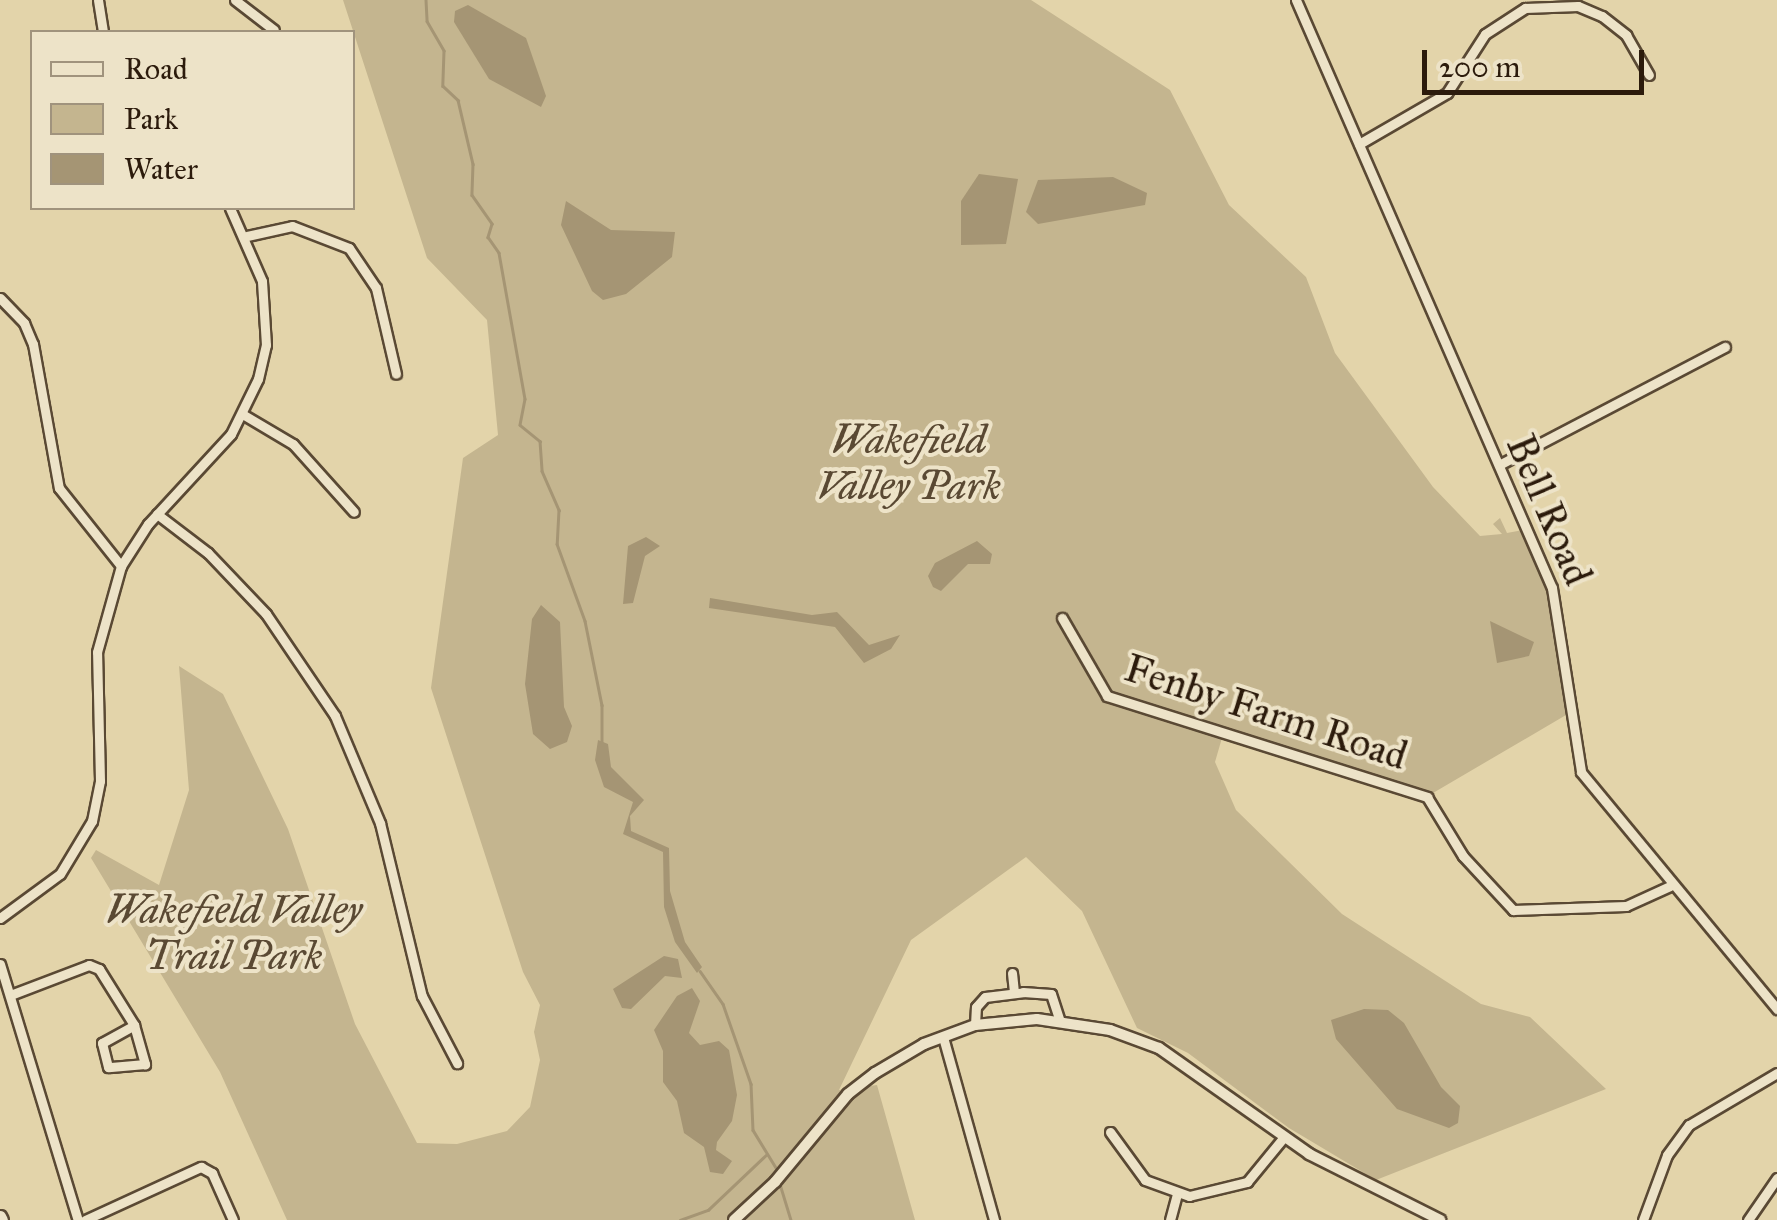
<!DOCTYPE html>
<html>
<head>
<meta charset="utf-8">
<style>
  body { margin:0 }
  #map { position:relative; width:1777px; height:1220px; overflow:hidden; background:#e3d4aa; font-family:"IM FELL Great Primer",serif }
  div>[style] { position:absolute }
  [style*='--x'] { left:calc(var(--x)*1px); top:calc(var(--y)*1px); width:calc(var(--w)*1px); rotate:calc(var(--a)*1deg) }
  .green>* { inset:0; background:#c4b58f }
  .water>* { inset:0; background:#a59574 }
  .stream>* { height:2.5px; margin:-1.25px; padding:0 1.25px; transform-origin:1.25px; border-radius:1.25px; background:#a59574 }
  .roads { filter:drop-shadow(2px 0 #5a4934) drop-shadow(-2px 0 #5a4934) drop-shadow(0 2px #5a4934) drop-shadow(0 -2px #5a4934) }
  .minor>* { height:9px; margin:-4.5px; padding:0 4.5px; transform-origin:4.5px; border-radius:4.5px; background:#ede3c8 }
  .tertiary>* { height:10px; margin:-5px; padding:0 5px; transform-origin:5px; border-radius:5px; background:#ede3c8 }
  .secondary>* { height:11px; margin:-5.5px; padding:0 5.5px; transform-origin:5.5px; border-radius:5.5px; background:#ede3c8 }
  span { translate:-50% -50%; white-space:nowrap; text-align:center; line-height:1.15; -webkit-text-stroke:8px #ede3c8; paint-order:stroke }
  .park-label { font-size:40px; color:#5a4933; font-style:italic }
  .street-label { font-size:40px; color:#2c1b0c }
  .legend { position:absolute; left:30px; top:30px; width:325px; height:180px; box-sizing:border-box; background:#ede3c8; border:2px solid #a0937d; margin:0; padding:12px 18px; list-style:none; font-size:30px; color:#2c1b0c }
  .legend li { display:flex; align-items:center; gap:20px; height:50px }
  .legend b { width:50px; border:2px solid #a0937d }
  .scale { position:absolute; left:1422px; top:50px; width:222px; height:45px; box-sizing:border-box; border:5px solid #2c1b0c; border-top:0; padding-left:12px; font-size:30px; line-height:35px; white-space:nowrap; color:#2c1b0c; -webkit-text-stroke:8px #ede3c8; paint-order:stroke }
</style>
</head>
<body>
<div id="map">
  <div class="green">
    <div style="clip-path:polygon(343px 0,1031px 0,1170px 90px,1229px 205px,1306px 277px,1335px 353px,1433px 487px,1480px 536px,1502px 534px,1493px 524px,1500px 518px,1507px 533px,1523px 530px,1550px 594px,1560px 645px,1566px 715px,1433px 793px,1224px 731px,1215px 762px,1236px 810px,1342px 914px,1481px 1004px,1530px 1017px,1606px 1089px,1376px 1180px,1289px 1128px,1188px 1053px,1137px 1028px,1082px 911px,1026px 857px,911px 940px,839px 1090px,877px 1085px,915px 1220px,287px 1220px,220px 1072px,91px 858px,96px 850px,159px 885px,189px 790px,179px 666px,223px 694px,288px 829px,355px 1024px,417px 1143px,457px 1144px,507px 1131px,530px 1107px,540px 1060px,534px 1032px,540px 1005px,523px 972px,431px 688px,463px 458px,498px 435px,487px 320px,427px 258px)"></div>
  </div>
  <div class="water">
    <div style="clip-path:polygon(468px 5px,526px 38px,546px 96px,541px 107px,489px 79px,454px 22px,455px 11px)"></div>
    <div style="clip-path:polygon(979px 174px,1018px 179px,1006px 244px,961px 245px,961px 201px)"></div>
    <div style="clip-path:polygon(1113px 177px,1147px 193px,1145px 205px,1038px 224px,1026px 212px,1038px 180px)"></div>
    <div style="clip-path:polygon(566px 201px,611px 230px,675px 232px,672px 257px,626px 294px,603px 300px,592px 291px,561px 225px)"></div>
    <div style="clip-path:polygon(646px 537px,660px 546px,645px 556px,633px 603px,623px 604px,628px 546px)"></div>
    <div style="clip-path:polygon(977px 541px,992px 554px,990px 564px,968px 564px,941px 591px,933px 587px,928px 576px,935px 563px)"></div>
    <div style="clip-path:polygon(710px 598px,812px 615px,837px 612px,869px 645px,900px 635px,891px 649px,864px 663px,835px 627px,709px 608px)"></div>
    <div style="clip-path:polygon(541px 605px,560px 622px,564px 707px,572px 726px,567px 742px,550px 749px,533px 734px,525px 684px,532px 619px)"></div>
    <div style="clip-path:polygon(1490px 621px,1534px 642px,1529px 656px,1497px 663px)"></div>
    <div style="clip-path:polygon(598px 740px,608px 744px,611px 767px,644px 800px,630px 816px,631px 831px,669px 848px,670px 891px,685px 942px,702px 967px,697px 973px,675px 942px,664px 907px,663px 852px,623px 834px,633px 802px,604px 787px,595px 760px)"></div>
    <div style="clip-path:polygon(664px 956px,678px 959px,682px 978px,665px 976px,631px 1009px,622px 1008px,613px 989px)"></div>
    <div style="clip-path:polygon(692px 988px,700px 1001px,689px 1033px,700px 1045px,719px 1041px,729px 1050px,737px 1095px,732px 1121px,717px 1142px,716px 1150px,732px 1161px,723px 1174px,710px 1172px,704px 1147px,684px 1133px,677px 1101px,663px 1082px,663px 1051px,654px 1030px,677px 996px)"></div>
    <div style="clip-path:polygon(1364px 1009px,1388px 1010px,1404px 1023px,1441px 1087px,1460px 1106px,1458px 1123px,1449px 1128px,1397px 1109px,1336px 1039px,1331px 1020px)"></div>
  </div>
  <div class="stream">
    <div style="--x:426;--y:0;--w:21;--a:87"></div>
    <div style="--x:427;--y:21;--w:34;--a:60"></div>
    <div style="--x:444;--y:51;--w:35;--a:92"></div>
    <div style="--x:443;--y:86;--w:21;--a:43"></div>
    <div style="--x:458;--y:100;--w:66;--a:76.8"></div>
    <div style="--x:473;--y:164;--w:31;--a:92"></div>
    <div style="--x:472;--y:195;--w:35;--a:55"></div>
    <div style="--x:492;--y:224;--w:14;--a:107"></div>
    <div style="--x:488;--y:237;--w:19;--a:55"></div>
    <div style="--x:499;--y:253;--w:148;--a:79.9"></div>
    <div style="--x:525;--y:399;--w:26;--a:101"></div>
    <div style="--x:520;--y:425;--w:26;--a:39"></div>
    <div style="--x:540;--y:441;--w:30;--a:86"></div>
    <div style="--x:542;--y:471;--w:43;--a:66.4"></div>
    <div style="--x:559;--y:510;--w:34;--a:93"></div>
    <div style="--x:557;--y:544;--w:82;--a:70"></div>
    <div style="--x:585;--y:621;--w:86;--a:78.6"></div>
    <div style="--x:602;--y:705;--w:40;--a:90"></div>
    <div style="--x:700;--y:971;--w:40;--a:55.1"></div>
    <div style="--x:723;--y:1004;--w:85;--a:70.7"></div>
    <div style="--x:751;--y:1084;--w:46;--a:87.5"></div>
    <div style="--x:753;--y:1130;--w:48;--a:58.6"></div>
    <div style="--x:780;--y:1184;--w:38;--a:73"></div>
    <div style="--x:680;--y:1220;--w:30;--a:-20"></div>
    <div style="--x:708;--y:1210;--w:80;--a:-43.5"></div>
  </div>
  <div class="roads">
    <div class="minor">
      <div style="--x:98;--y:0;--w:32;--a:81"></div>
      <div style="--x:235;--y:0;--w:49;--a:37.6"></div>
      <div style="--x:1296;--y:0;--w:641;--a:66.47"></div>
      <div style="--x:1552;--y:588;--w:186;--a:81"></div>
      <div style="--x:1581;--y:772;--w:308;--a:50.4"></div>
      <div style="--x:1359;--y:144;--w:102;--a:-30.1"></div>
      <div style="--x:1447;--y:93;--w:70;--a:-57.2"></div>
      <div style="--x:1485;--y:34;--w:48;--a:-33"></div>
      <div style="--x:1525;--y:8;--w:53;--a:-2.2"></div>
      <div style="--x:1578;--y:6;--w:26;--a:23"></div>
      <div style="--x:1602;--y:16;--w:31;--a:38"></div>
      <div style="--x:1626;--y:35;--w:46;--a:60.1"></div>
      <div style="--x:247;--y:236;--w:46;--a:-12.5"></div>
      <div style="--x:292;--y:226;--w:61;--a:21.1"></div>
      <div style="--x:349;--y:248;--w:48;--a:56"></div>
      <div style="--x:376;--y:288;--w:88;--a:76.9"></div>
      <div style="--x:0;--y:298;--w:35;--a:46"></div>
      <div style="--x:24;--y:323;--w:23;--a:67"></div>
      <div style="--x:33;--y:344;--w:146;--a:79.8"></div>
      <div style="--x:59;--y:488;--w:100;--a:51.5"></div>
      <div style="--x:244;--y:415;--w:57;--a:30.6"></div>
      <div style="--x:293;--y:444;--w:91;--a:48.1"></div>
      <div style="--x:1499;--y:465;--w:255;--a:-27.6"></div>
      <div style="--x:157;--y:514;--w:64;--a:37.4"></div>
      <div style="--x:208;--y:553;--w:84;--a:46.4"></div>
      <div style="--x:266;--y:614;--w:123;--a:55.9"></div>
      <div style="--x:335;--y:716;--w:116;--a:67.2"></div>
      <div style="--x:380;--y:823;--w:178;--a:76.4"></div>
      <div style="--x:422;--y:996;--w:76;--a:62.4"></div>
      <div style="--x:1062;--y:618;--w:90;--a:60"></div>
      <div style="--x:1107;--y:696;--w:336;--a:17.5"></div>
      <div style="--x:1427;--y:797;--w:69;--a:58.6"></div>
      <div style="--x:1463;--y:856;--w:74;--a:47.2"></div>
      <div style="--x:1513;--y:910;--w:113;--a:-2"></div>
      <div style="--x:1626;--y:906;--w:48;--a:-24.4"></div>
      <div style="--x:0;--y:918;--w:74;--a:-36.3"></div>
      <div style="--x:60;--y:874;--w:62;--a:-58.9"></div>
      <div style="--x:92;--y:821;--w:41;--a:-78.7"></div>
      <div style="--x:100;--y:781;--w:129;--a:-91.3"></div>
      <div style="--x:97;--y:652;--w:89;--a:-74.4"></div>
      <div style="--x:121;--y:566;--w:50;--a:-57.3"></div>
      <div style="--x:148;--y:524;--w:122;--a:-47.3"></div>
      <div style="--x:231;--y:434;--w:61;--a:-63.9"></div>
      <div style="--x:258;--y:379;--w:35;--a:-77"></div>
      <div style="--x:266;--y:345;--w:64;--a:-93.6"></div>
      <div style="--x:262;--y:281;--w:80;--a:-113.7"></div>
      <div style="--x:0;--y:964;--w:268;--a:73.1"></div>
      <div style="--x:1012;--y:973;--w:20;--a:84"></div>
      <div style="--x:13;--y:994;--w:81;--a:-20.9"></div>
      <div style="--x:89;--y:965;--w:11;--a:22"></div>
      <div style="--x:99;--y:969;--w:66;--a:58"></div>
      <div style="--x:134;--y:1025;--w:41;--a:74.2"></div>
      <div style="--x:145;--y:1064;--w:37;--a:175"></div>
      <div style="--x:108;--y:1067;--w:25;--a:-104"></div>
      <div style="--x:102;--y:1043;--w:37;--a:-29"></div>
      <div style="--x:975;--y:1025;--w:18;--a:-87"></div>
      <div style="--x:976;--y:1007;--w:13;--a:-48"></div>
      <div style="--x:985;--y:997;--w:38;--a:-7"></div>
      <div style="--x:1023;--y:992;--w:28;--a:4"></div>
      <div style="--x:1051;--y:994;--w:26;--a:72"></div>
      <div style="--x:943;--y:1037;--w:190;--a:74.4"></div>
      <div style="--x:1110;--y:1132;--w:59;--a:53.9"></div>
      <div style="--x:1145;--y:1180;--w:47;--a:20"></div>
      <div style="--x:1189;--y:1196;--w:60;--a:-13.6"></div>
      <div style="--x:1247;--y:1182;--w:58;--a:-50.6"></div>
      <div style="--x:85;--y:1220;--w:128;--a:-24.6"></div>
      <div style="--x:201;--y:1167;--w:13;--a:29"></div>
      <div style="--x:212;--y:1173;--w:51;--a:65.9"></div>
      <div style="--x:1170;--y:1220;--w:27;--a:-75"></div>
      <div style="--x:1643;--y:1220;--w:69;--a:-69.7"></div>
      <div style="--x:1667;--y:1155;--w:37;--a:-54"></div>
      <div style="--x:1689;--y:1125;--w:102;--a:-30.6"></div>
      <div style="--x:1748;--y:1220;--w:51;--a:-55.4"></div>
    </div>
    <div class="tertiary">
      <div style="--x:734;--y:1220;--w:56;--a:-42.8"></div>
      <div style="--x:775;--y:1182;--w:114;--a:-50.3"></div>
      <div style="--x:848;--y:1094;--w:34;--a:-38"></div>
      <div style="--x:875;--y:1073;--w:57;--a:-30.6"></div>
      <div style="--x:924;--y:1044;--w:54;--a:-20.4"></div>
      <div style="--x:975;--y:1025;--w:62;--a:-5.5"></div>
      <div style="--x:1037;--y:1019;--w:74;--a:8.6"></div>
      <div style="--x:1110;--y:1030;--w:52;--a:20.2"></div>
      <div style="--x:1159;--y:1048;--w:184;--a:35.2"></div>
      <div style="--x:1309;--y:1154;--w:147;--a:26.7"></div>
    </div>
    <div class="secondary">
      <div style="--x:0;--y:1216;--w:4;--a:63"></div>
    </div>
  </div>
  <div class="park-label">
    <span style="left:909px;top:463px">Wakefield<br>Valley Park</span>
    <span style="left:234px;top:933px">Wakefield Valley<br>Trail Park</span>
  </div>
  <div class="street-label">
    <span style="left:1549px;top:510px;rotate:67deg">Bell Road</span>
    <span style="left:1266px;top:712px;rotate:18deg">Fenby Farm Road</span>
  </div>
  <ul class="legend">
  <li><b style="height:12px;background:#ede3c8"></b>Road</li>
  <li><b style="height:28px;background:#c4b58f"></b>Park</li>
  <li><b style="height:28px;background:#a59574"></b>Water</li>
  </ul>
  <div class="scale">200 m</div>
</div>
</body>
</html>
